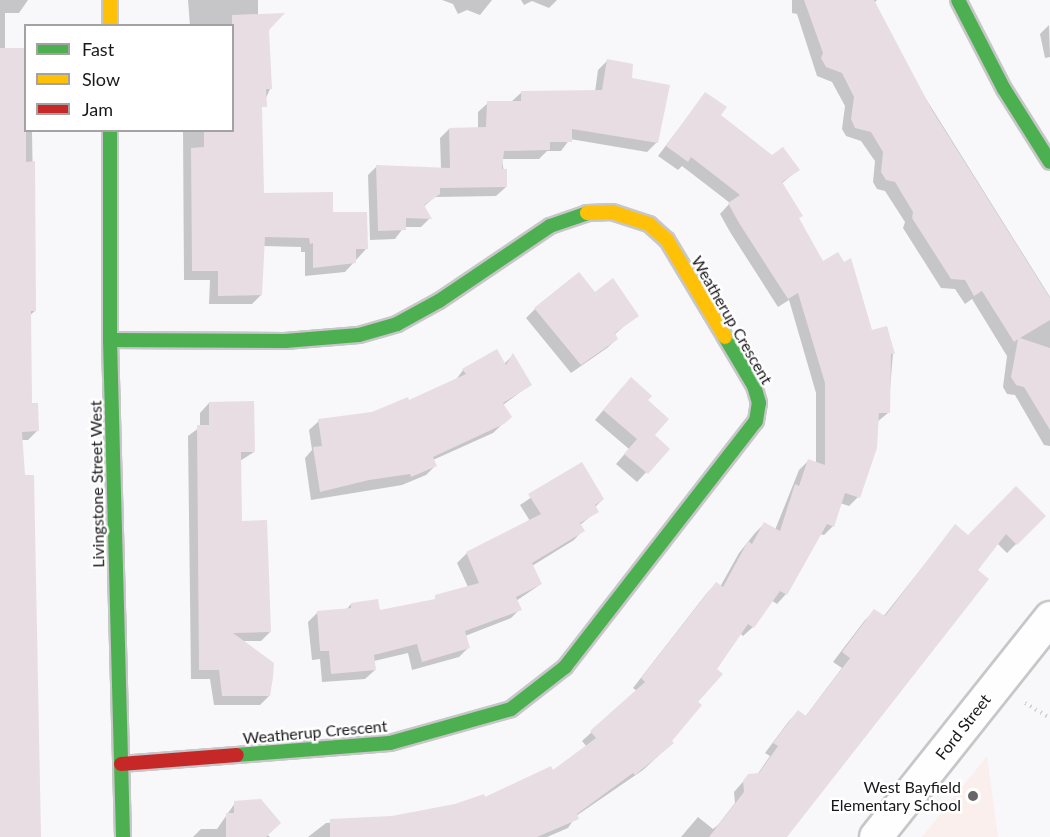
<!DOCTYPE html>
<html>
<head>
<meta charset="utf-8">
<style>
  body { margin:0 }
  #map { position:relative; width:1050px; height:837px; overflow:hidden; background:#f8f7fa; font-family:Lato,sans-serif }
  div>[style] { position:absolute }
  [style*='--x'] { left:calc(var(--x)*1px); top:calc(var(--y)*1px); width:calc(var(--w)*1px); rotate:calc(var(--a)*1deg) }
  .commercial>* { inset:0; background:#fbefed }
  .shadow>* { inset:0; background:#0003 }
  .building>* { inset:0; background:#e7dde3 }
  .path>* { height:4px; margin-top:-2px; transform-origin:0; background:repeating-linear-gradient(90deg,#d3d2d4 0 1.5px,transparent 0 6px) }
  .roads { filter:drop-shadow(2px 0 #c7c6c8) drop-shadow(-2px 0 #c7c6c8) drop-shadow(0 2px #c7c6c8) drop-shadow(0 -2px #c7c6c8) }
  .street>* { height:32px; margin:-16px; padding:0 16px; transform-origin:16px; border-radius:16px; background:#fefefe }
  .fast>* { height:14px; margin:-7px; padding:0 7px; transform-origin:7px; border-radius:7px; background:#4caf50 }
  .slow>* { height:14px; margin:-7px; padding:0 7px; transform-origin:7px; border-radius:7px; background:#ffc107 }
  .jam>* { height:14px; margin:-7px; padding:0 7px; transform-origin:7px; border-radius:7px; background:#c62828 }
  .dots>* { width:16px; height:16px; translate:-50% -50%; box-sizing:border-box; border:3px solid #fff; border-radius:50% }
  span { translate:-50% -50%; white-space:nowrap; text-align:center; line-height:1.15; -webkit-text-stroke:5px #fff; paint-order:stroke }
  .street-label { font-size:16px; color:#19181a }
  .poi-label { font-size:16px; color:#19181a }
  .right { translate:-100% -50%; text-align:right }
  .legend { position:absolute; left:24px; top:24px; width:210px; height:108px; box-sizing:border-box; background:#fff; border:2px solid #a3a3a3; margin:0; padding:8px 10px; list-style:none; font-size:18px; color:#19181a }
  .legend li { display:flex; align-items:center; gap:12px; height:30px }
  .legend b { width:30px; border:2px solid #a3a3a3 }
</style>
</head>
<body>
<div id="map">
  <div class="commercial">
    <div style="clip-path:polygon(987px 756px,998px 837px,922px 837px)"></div>
  </div>
  <div class="shadow">
    <div style="clip-path:polygon(0 0,28px 0,19px 13px,5px 13px,5px 49px,26px 130px,32px 130px,35px 311px,29px 316px,31px 405px,37px 431px,28px 440px,21px 440px,40px 837px,0 837px)"></div>
    <div style="clip-path:polygon(188px 0,258px 0,258px 16px,268px 30px,270px 89px,260px 112px,262px 195px,331px 214px,367px 248px,345px 272px,305px 276px,305px 252px,301px 252px,301px 247px,263px 246px,261px 295px,252px 304px,209px 304px,210px 280px,184px 280px,183px 130px,232px 130px,232px 26px,190px 26px)"></div>
    <div style="clip-path:polygon(442px 0,492px 0,480px 15px,467px 10px,458px 14px,453px 4px)"></div>
    <div style="clip-path:polygon(521px 0,557px 0,549px 8px,532px 1px,524px 5px)"></div>
    <div style="clip-path:polygon(792px 0,877px 0,874px 3px,911px 75px,1050px 297px,1050px 446px,1044px 445px,1015px 395px,1007px 394px,1003px 387px,1007px 356px,972px 299px,965px 304px,955px 289px,941px 288px,903px 228px,905px 222px,885px 191px,877px 189px,873px 182px,875px 161px,861px 141px,846px 136px,842px 129px,845px 106px,832px 82px,817px 76px,797px 14px,792px 13px)"></div>
    <div style="clip-path:polygon(1049px 25px,1050px 57px,1045px 58px,1040px 34px)"></div>
    <div style="clip-path:polygon(607px 61px,630px 79px,657px 142px,647px 152px,570px 139px,561px 151px,547px 151px,539px 159px,502px 159px,506px 187px,496px 196px,435px 197px,423px 207px,430px 218px,421px 227px,404px 227px,395px 239px,370px 240px,368px 175px,377px 166px,441px 169px,440px 138px,449px 129px,478px 129px,478px 112px,488px 103px,512px 101px,522px 92px,595px 92px,598px 70px)"></div>
    <div style="clip-path:polygon(705px 94px,719px 116px,772px 157px,798px 170px,781px 184px,798px 219px,822px 263px,871px 332px,893px 353px,888px 413px,877px 422px,858px 497px,849px 506px,840px 503px,833px 526px,824px 535px,820px 534px,786px 594px,777px 604px,771px 600px,753px 627px,743px 636px,740px 633px,670px 741px,672px 743px,643px 770px,576px 816px,568px 828px,547px 837px,308px 837px,326px 823px,392px 818px,485px 799px,553px 772px,587px 747px,582px 741px,637px 691px,633px 688px,707px 593px,716px 584px,720px 587px,739px 553px,755px 533px,764px 524px,775px 530px,799px 470px,808px 461px,816px 463px,816px 393px,789px 300px,778px 307px,730px 232px,720px 214px,730px 203px,682px 166px,678px 170px,658px 156px)"></div>
    <div style="clip-path:polygon(595px 294px,637px 315px,614px 335px,617px 339px,607px 348px,571px 373px,526px 318px,535px 309px)"></div>
    <div style="clip-path:polygon(513px 355px,530px 385px,503px 405px,510px 417px,493px 433px,433px 460px,435px 466px,426px 475px,402px 485px,311px 500px,305px 458px,312px 450px,309px 430px,319px 421px,372px 414px,408px 402px,455px 381px,463px 370px,504px 364px)"></div>
    <div style="clip-path:polygon(622px 388px,646px 400px,652px 435px,668px 449px,637px 482px,616px 464px,629px 449px,595px 420px)"></div>
    <div style="clip-path:polygon(209px 403px,254px 452px,240px 461px,241px 522px,270px 632px,261px 641px,241px 641px,269px 696px,260px 705px,214px 705px,210px 679px,191px 679px,188px 436px,200px 427px,200px 413px)"></div>
    <div style="clip-path:polygon(581px 464px,603px 499px,595px 507px,597px 511px,580px 525px,583px 530px,574px 540px,532px 566px,541px 584px,516px 601px,520px 609px,511px 618px,465px 636px,468px 648px,459px 657px,412px 670px,408px 653px,374px 661px,375px 670px,365px 679px,322px 682px,320px 659px,312px 660px,308px 622px,318px 612px,346px 610px,351px 604px,378px 611px,431px 601px,468px 587px,457px 563px,466px 554px,530px 521px,520px 505px)"></div>
    <div style="clip-path:polygon(1044px 516px,1007px 553px,997px 543px,786px 837px,681px 837px,698px 817px,713px 829px,718px 825px,735px 803px,734px 792px,749px 775px,757px 775px,770px 756px,765px 753px,789px 721px,798px 712px,805px 717px,842px 668px,833px 662px,865px 620px,875px 611px,883px 617px,955px 526px,968px 537px)"></div>
    <div style="clip-path:polygon(235px 803px,270px 837px,193px 837px,201px 829px,217px 829px)"></div>
  </div>
  <div class="building">
    <div style="clip-path:polygon(804px 0,874px 0,932px 110px,1050px 298px,1050px 320px,1020px 338px,1050px 348px,1050px 430px,1024px 387px,1016px 385px,1011px 377px,1018px 339px,1014px 342px,982px 291px,974px 296px,965px 280px,951px 279px,912px 218px,913px 212px,895px 182px,886px 180px,881px 172px,883px 152px,871px 132px,855px 128px,851px 119px,854px 97px,842px 73px,826px 67px,821px 58px,823px 53px)"></div>
    <div style="clip-path:polygon(285px 13px,269px 30px,272px 89px,266px 89px,267px 107px,262px 107px,264px 193px,333px 192px,333px 212px,367px 212px,368px 249px,356px 249px,356px 263px,313px 268px,313px 243px,310px 244px,309px 238px,265px 237px,262px 295px,218px 296px,218px 271px,192px 271px,191px 148px,204px 147px,204px 130px,232px 130px,232px 15px)"></div>
    <div style="clip-path:polygon(0 48px,26px 48px,26px 162px,35px 161px,36px 311px,31px 311px,32px 403px,38px 403px,39px 431px,22px 432px,25px 475px,34px 475px,41px 837px,0 837px)"></div>
    <div style="clip-path:polygon(607px 59px,633px 64px,632px 78px,670px 85px,658px 143px,572px 129px,572px 142px,550px 142px,550px 150px,504px 151px,502px 169px,507px 169px,507px 187px,440px 188px,440px 194px,424px 205px,432px 219px,406px 218px,406px 230px,378px 231px,376px 165px,450px 168px,449px 128px,486px 127px,487px 101px,521px 101px,521px 91px,602px 90px)"></div>
    <div style="clip-path:polygon(705px 92px,727px 107px,721px 115px,772px 155px,783px 147px,800px 170px,782px 182px,803px 216px,799px 218px,823px 261px,838px 252px,844px 262px,851px 258px,872px 330px,887px 326px,895px 354px,891px 354px,890px 413px,879px 413px,877px 448px,860px 498px,845px 493px,834px 527px,827px 524px,787px 595px,780px 591px,754px 628px,748px 624px,717px 669px,723px 674px,698px 702px,702px 705px,672px 741px,674px 743px,635px 775px,633px 773px,577px 814px,579px 819px,537px 837px,330px 837px,330px 819px,392px 816px,455px 804px,484px 794px,485px 797px,551px 766px,553px 770px,596px 738px,590px 731px,645px 682px,641px 678px,716px 582px,723px 587px,748px 541px,752px 544px,764px 522px,780px 531px,795px 484px,799px 486px,808px 459px,825px 465px,825px 383px,798px 293px,788px 299px,739px 223px,728px 203px,740px 195px,691px 157px,688px 162px,666px 146px)"></div>
    <div style="clip-path:polygon(579px 272px,595px 292px,613px 278px,639px 316px,615px 333px,618px 339px,581px 365px,534px 308px)"></div>
    <div style="clip-path:polygon(497px 349px,506px 365px,513px 353px,532px 385px,503px 403px,512px 417px,504px 424px,433px 457px,437px 466px,411px 477px,410px 474px,369px 480px,320px 492px,313px 447px,322px 446px,318px 419px,372px 412px,408px 397px,409px 400px,466px 374px,462px 369px)"></div>
    <div style="clip-path:polygon(631px 377px,652px 396px,648px 400px,669px 419px,655px 435px,670px 449px,648px 474px,624px 454px,637px 439px,603px 410px)"></div>
    <div style="clip-path:polygon(254px 401px,255px 452px,241px 452px,242px 521px,267px 520px,271px 632px,233px 633px,274px 663px,273px 677px,270px 696px,222px 696px,219px 670px,199px 670px,197px 425px,209px 425px,209px 402px)"></div>
    <div style="clip-path:polygon(582px 462px,604px 499px,595px 505px,599px 512px,580px 523px,585px 531px,532px 563px,542px 584px,516px 597px,522px 610px,465px 631px,470px 648px,422px 662px,417px 644px,374px 655px,376px 670px,331px 674px,329px 651px,320px 651px,317px 611px,351px 608px,351px 603px,378px 599px,380px 610px,435px 599px,435px 595px,479px 583px,466px 552px,541px 514px,528px 494px)"></div>
    <div style="clip-path:polygon(1016px 486px,1046px 516px,1017px 545px,1006px 534px,978px 570px,989px 579px,787px 837px,709px 837px,744px 792px,743px 781px,748px 774px,759px 773px,778px 746px,773px 743px,798px 710px,806px 716px,850px 658px,842px 652px,874px 609px,885px 616px,955px 524px,968px 535px)"></div>
    <div style="clip-path:polygon(261px 799px,281px 823px,266px 837px,226px 837px,226px 813px,234px 813px,234px 801px)"></div>
  </div>
  <div class="path">
    <div style="--x:1025;--y:703;--w:29;--a:31"></div>
  </div>
  <div class="roads">
    <div class="street">
      <div style="--x:876;--y:837;--w:280;--a:-51.5"></div>
    </div>
    <div class="fast">
      <div style="--x:958;--y:0;--w:100;--a:62.7"></div>
      <div style="--x:1004;--y:89;--w:86;--a:57.8"></div>
      <div style="--x:110;--y:130;--w:210;--a:90"></div>
      <div style="--x:110;--y:340;--w:497;--a:88.5"></div>
      <div style="--x:110;--y:340;--w:175;--a:0.3"></div>
      <div style="--x:285;--y:341;--w:74;--a:-4.6"></div>
      <div style="--x:359;--y:335;--w:40;--a:-16"></div>
      <div style="--x:397;--y:324;--w:48;--a:-28.7"></div>
      <div style="--x:439;--y:301;--w:134;--a:-34"></div>
      <div style="--x:550;--y:226;--w:39;--a:-19"></div>
      <div style="--x:237;--y:755;--w:153;--a:-4.5"></div>
      <div style="--x:390;--y:743;--w:126;--a:-15.7"></div>
      <div style="--x:511;--y:709;--w:68;--a:-37.9"></div>
      <div style="--x:565;--y:667;--w:311;--a:-52.2"></div>
      <div style="--x:756;--y:421;--w:18;--a:-81"></div>
      <div style="--x:759;--y:403;--w:18;--a:-106"></div>
      <div style="--x:754;--y:386;--w:57;--a:-120.6"></div>
    </div>
    <div class="slow">
      <div style="--x:110;--y:0;--w:26;--a:90"></div>
      <div style="--x:587;--y:213;--w:25;--a:-2"></div>
      <div style="--x:612;--y:212;--w:39;--a:18"></div>
      <div style="--x:649;--y:224;--w:24;--a:42"></div>
      <div style="--x:667;--y:240;--w:113;--a:59.1"></div>
    </div>
    <div class="jam">
      <div style="--x:121;--y:764;--w:116;--a:-4.4"></div>
    </div>
  </div>
  <div class="dots">
    <div style="left:973px;top:796px;background:#676668"></div>
  </div>
  <div class="street-label">
    <span style="left:732px;top:320px;rotate:60deg">Weatherup Crescent</span>
    <span style="left:97px;top:484px;rotate:-91deg">Livingstone Street West</span>
    <span style="left:963px;top:727px;rotate:-52deg">Ford Street</span>
    <span style="left:315px;top:732px;rotate:-5deg">Weatherup Crescent</span>
  </div>
  <div class="poi-label">
    <span class="right" style="left:961px;top:796px">West Bayfield<br>Elementary School</span>
  </div>
  <ul class="legend">
  <li><b style="height:8px;background:#4caf50"></b>Fast</li>
  <li><b style="height:8px;background:#ffc107"></b>Slow</li>
  <li><b style="height:8px;background:#c62828"></b>Jam</li>
  </ul>
</div>
</body>
</html>
